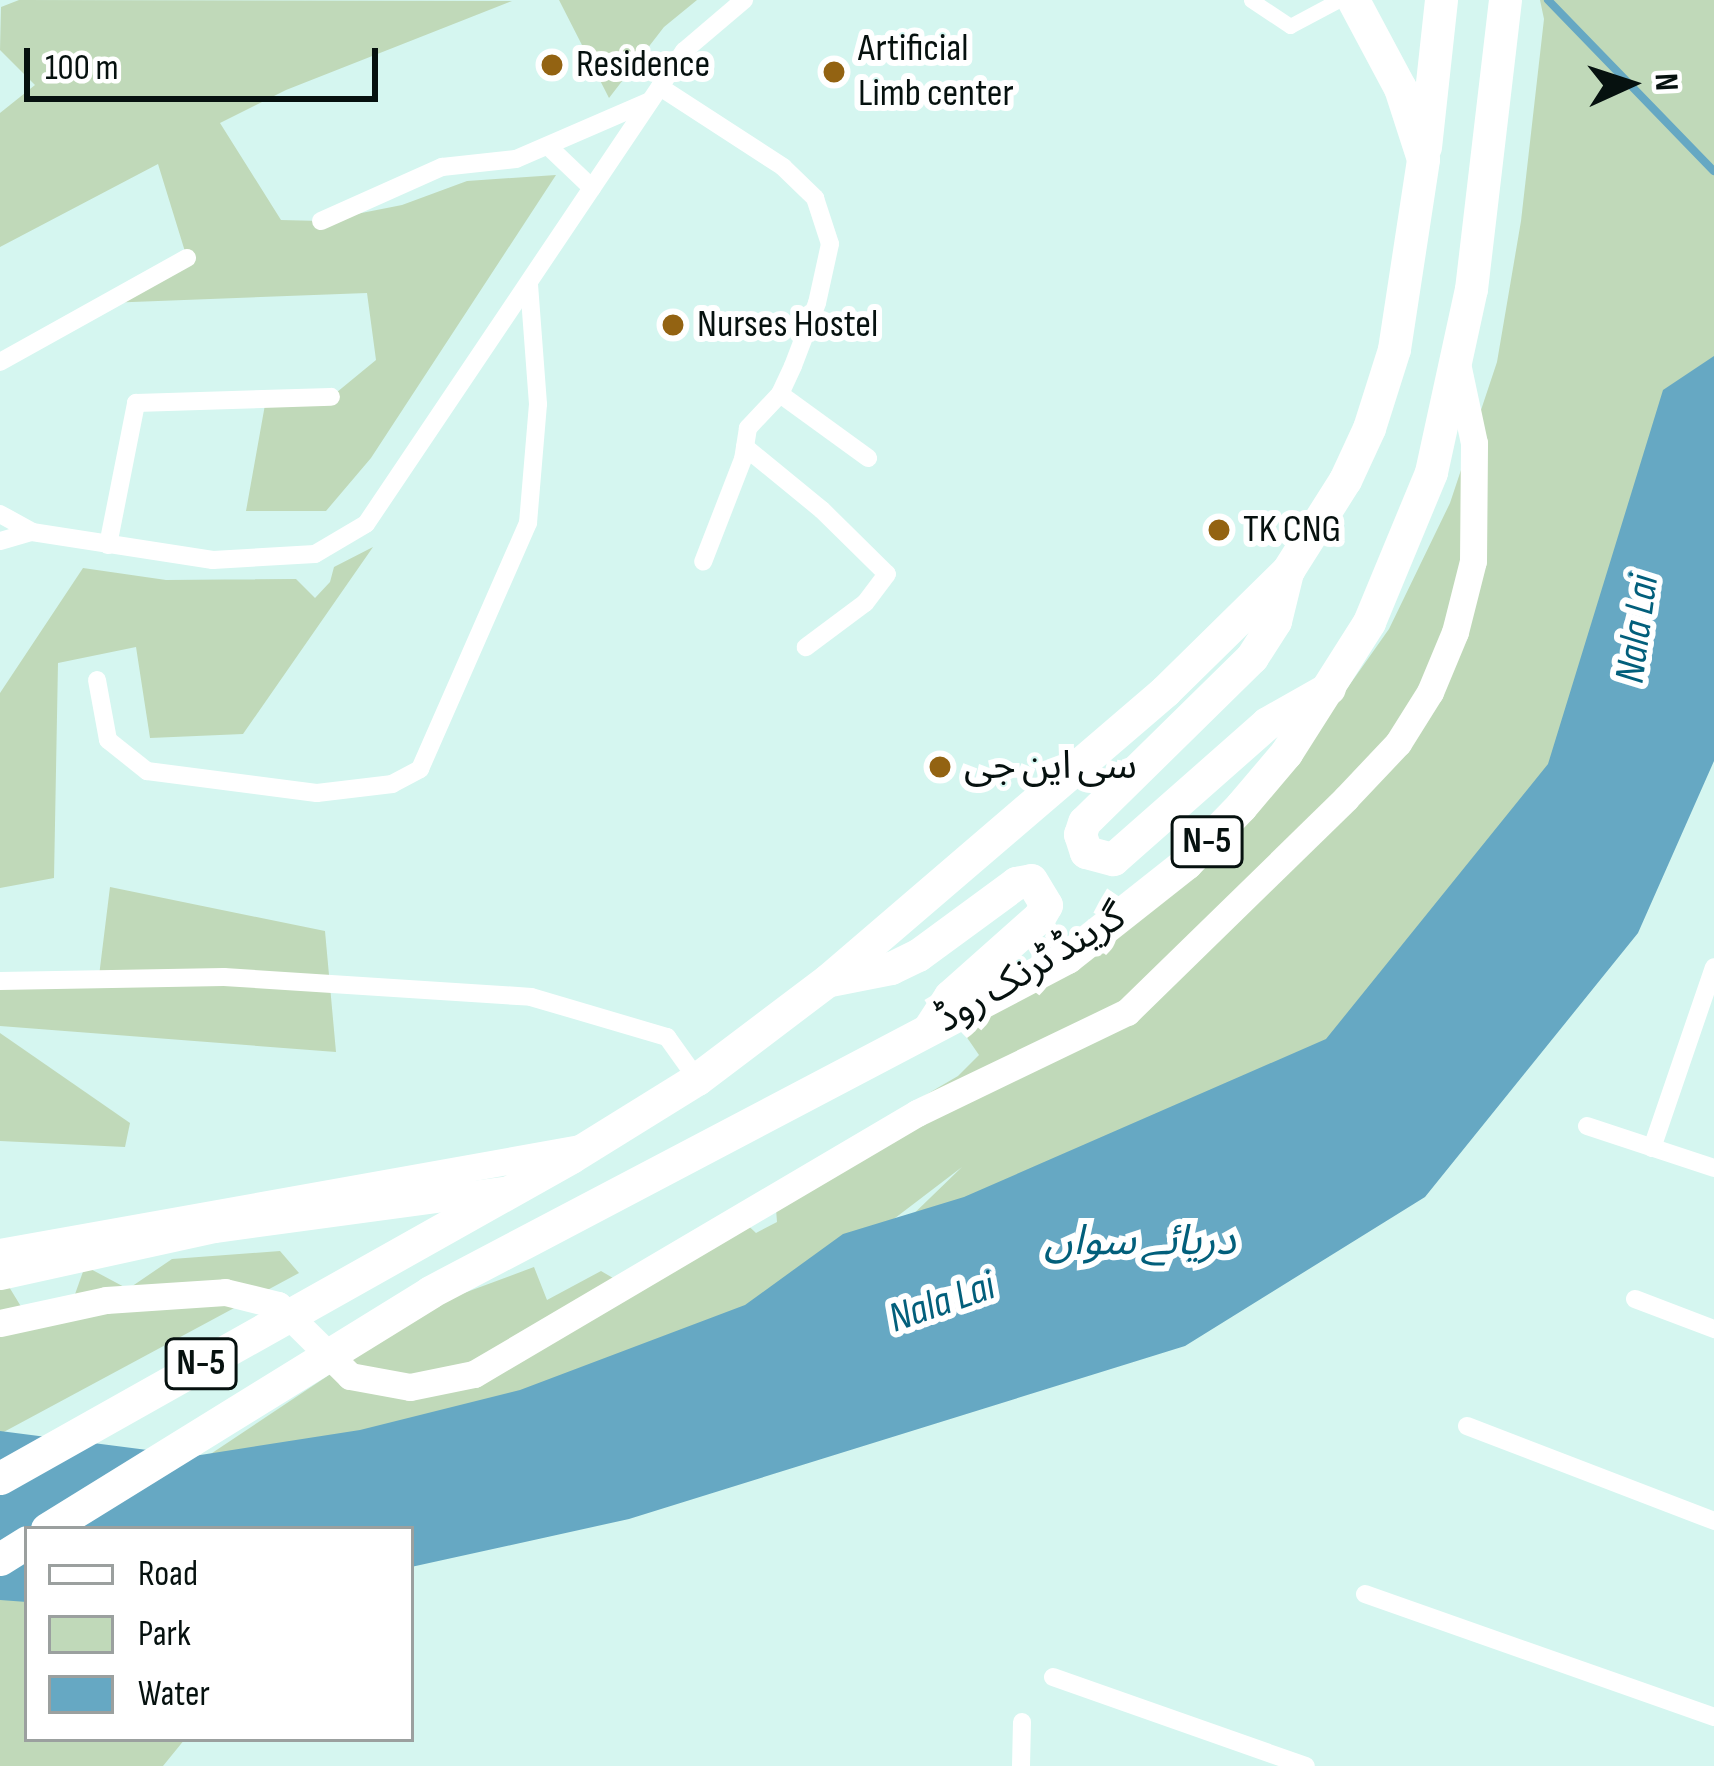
<!DOCTYPE html>
<html>
<head>
<meta charset="utf-8">
<style>
  body { margin:0 }
  #map { position:relative; width:1714px; height:1766px; overflow:hidden; background:#d5f6f0; font-family:"Sofia Sans Condensed","Noto Sans Arabic",sans-serif }
  div>[style] { position:absolute }
  [style*='--x'] { left:calc(var(--x)*1px); top:calc(var(--y)*1px); width:calc(var(--w)*1px); rotate:calc(var(--a)*1deg) }
  .green>* { inset:0; background:#c0d9b9 }
  .water>* { inset:0; background:#66a8c3 }
  .stream>* { height:8px; margin:-4px; padding:0 4px; transform-origin:4px; border-radius:4px; background:#66a8c3 }
  .pedestrian>* { height:15px; margin:-7.5px; padding:0 7.5px; transform-origin:7.5px; border-radius:7.5px; background:#fff }
  .minor>* { height:18px; margin:-9px; padding:0 9px; transform-origin:9px; border-radius:9px; background:#fff }
  .secondary>* { height:27px; margin:-13.5px; padding:0 13.5px; transform-origin:13.5px; border-radius:13.5px; background:#fff }
  .trunk>* { height:33px; margin:-16.5px; padding:0 16.5px; transform-origin:16.5px; border-radius:16.5px; background:#fff }
  .dots>* { width:33px; height:33px; translate:-50% -50%; box-sizing:border-box; border:6px solid #fff; border-radius:50% }
  span { translate:-50% -50%; white-space:nowrap; text-align:center; line-height:1.15; -webkit-text-stroke:12px #fff; paint-order:stroke }
  .shield-label span { padding:3px 9px; background:#fff; border:3px solid; border-radius:9px; -webkit-text-stroke-width:0 }
  .shield-label { font-size:36px; color:#06110f; font-weight:700 }
  .poi-label { font-size:39px; color:#06110f }
  .left { translate:0 -50%; text-align:left }
  .street-label { font-size:39px; color:#06110f }
  .water-label { font-size:42px; color:#025f7b; font-style:italic }
  .legend { position:absolute; left:24px; top:1526px; width:390px; height:216px; box-sizing:border-box; background:#fff; border:3px solid #9ba09f; margin:0; padding:15px 21px; list-style:none; font-size:36px; color:#06110f }
  .legend li { display:flex; align-items:center; gap:24px; height:60px }
  .legend b { width:60px; border:3px solid #9ba09f }
  .north { position:absolute; left:1570px; top:24px; width:120px; height:120px; -webkit-text-stroke:9px #fff; paint-order:stroke; rotate:87deg; font-size:33px; font-weight:700; line-height:48px; text-align:center; color:#06110f }
  .north::after { content:''; display:block; margin:auto; width:42px; height:54px; background:#06110f; clip-path:polygon(50% 0,100% 100%,50% 72%,0 100%) }
  .scale { position:absolute; left:24px; top:48px; width:354px; height:54px; box-sizing:border-box; border:6px solid #06110f; border-top:0; padding-left:15px; font-size:36px; line-height:42px; white-space:nowrap; color:#06110f; -webkit-text-stroke:9px #fff; paint-order:stroke }
</style>
</head>
<body>
<div id="map">
  <div class="green">
    <div style="clip-path:polygon(19px 0,512px 1px,286px 90px,220px 123px,281px 220px,321px 221px,402px 205px,467px 181px,556px 175px,371px 458px,326px 511px,246px 511px,266px 399px,331px 397px,376px 360px,367px 293px,106px 303px,187px 258px,158px 164px,0 247px,0 113px,35px 85px,0 50px,1px 7px)"></div>
    <div style="clip-path:polygon(559px 0,697px 0,664px 27px,609px 98px)"></div>
    <div style="clip-path:polygon(1540px 0,1714px 0,1714px 408px,1570px 777px,1326px 1089px,836px 1289px,962px 1167px,743px 1334px,98px 1529px,437px 1303px,534px 1267px,547px 1300px,601px 1271px,637px 1292px,738px 1216px,756px 1233px,777px 1222px,776px 1209px,886px 1118px,958px 1076px,979px 1055px,959px 1026px,1072px 970px,1312px 738px,1389px 629px,1450px 503px,1497px 362px,1521px 221px,1544px 19px)"></div>
    <div style="clip-path:polygon(373px 547px,243px 734px,150px 738px,136px 647px,58px 663px,54px 878px,0 888px,0 693px,83px 568px,166px 580px,296px 579px,315px 598px,330px 582px,334px 567px)"></div>
    <div style="clip-path:polygon(110px 887px,325px 931px,336px 1052px,0 1026px,0 989px,99px 976px)"></div>
    <div style="clip-path:polygon(0 1033px,130px 1123px,125px 1147px,0 1141px)"></div>
    <div style="clip-path:polygon(280px 1251px,299px 1273px,0 1434px,0 1272px,31px 1323px,74px 1297px,85px 1266px,128px 1289px,172px 1259px)"></div>
    <div style="clip-path:polygon(27px 1576px,27px 1739px,185px 1739px,163px 1766px,0 1766px,0 1594px)"></div>
  </div>
  <div class="water">
    <div style="clip-path:polygon(1714px 356px,1714px 761px,1638px 933px,1425px 1197px,1185px 1346px,629px 1519px,411px 1567px,411px 1529px,27px 1529px,27px 1602px,0 1600px,0 1431px,194px 1456px,360px 1430px,520px 1390px,745px 1305px,843px 1234px,964px 1197px,1326px 1039px,1548px 764px,1663px 390px)"></div>
  </div>
  <div class="stream">
    <div style="--x:1548;--y:0;--w:238;--a:45.9"></div>
  </div>
  <div class="pedestrian">
    <div style="--x:1251;--y:0;--w:47;--a:33.7"></div>
    <div style="--x:1290;--y:26;--w:55;--a:-28"></div>
  </div>
  <div class="minor">
    <div style="--x:660;--y:87;--w:147;--a:33"></div>
    <div style="--x:783;--y:167;--w:45;--a:44.1"></div>
    <div style="--x:815;--y:198;--w:48;--a:71.9"></div>
    <div style="--x:830;--y:244;--w:60;--a:102.4"></div>
    <div style="--x:817;--y:303;--w:67;--a:110.9"></div>
    <div style="--x:793;--y:366;--w:31;--a:115"></div>
    <div style="--x:780;--y:394;--w:47;--a:133.3"></div>
    <div style="--x:748;--y:428;--w:31;--a:99"></div>
    <div style="--x:743;--y:459;--w:110;--a:111.2"></div>
    <div style="--x:550;--y:148;--w:58;--a:43.6"></div>
    <div style="--x:321;--y:221;--w:133;--a:-24.1"></div>
    <div style="--x:442;--y:167;--w:74;--a:-6.2"></div>
    <div style="--x:516;--y:159;--w:146;--a:-23.4"></div>
    <div style="--x:0;--y:362;--w:214;--a:-29.1"></div>
    <div style="--x:780;--y:394;--w:109;--a:36"></div>
    <div style="--x:745;--y:447;--w:99;--a:39.3"></div>
    <div style="--x:822;--y:510;--w:91;--a:44.6"></div>
    <div style="--x:887;--y:574;--w:36;--a:127"></div>
    <div style="--x:865;--y:603;--w:74;--a:143.3"></div>
    <div style="--x:0;--y:514;--w:37;--a:29"></div>
    <div style="--x:32;--y:532;--w:183;--a:8.8"></div>
    <div style="--x:213;--y:560;--w:102;--a:-3.4"></div>
    <div style="--x:315;--y:554;--w:59;--a:-30.5"></div>
    <div style="--x:366;--y:524;--w:570;--a:-56.09"></div>
    <div style="--x:684;--y:51;--w:79;--a:-40.4"></div>
    <div style="--x:0;--y:541;--w:33;--a:-16"></div>
    <div style="--x:108;--y:545;--w:145;--a:-78.8"></div>
    <div style="--x:136;--y:403;--w:195;--a:-1.8"></div>
    <div style="--x:97;--y:680;--w:61;--a:79.6"></div>
    <div style="--x:108;--y:740;--w:50;--a:38.5"></div>
    <div style="--x:147;--y:771;--w:171;--a:7.4"></div>
    <div style="--x:317;--y:793;--w:76;--a:-6.8"></div>
    <div style="--x:392;--y:784;--w:32;--a:-28"></div>
    <div style="--x:420;--y:769;--w:269;--a:-66.3"></div>
    <div style="--x:528;--y:523;--w:119;--a:-85.2"></div>
    <div style="--x:538;--y:404;--w:121;--a:-94.3"></div>
    <div style="--x:0;--y:981;--w:224;--a:-1"></div>
    <div style="--x:224;--y:977;--w:308;--a:3.7"></div>
    <div style="--x:531;--y:997;--w:142;--a:16.4"></div>
    <div style="--x:667;--y:1037;--w:52;--a:54.5"></div>
    <div style="--x:1587;--y:1126;--w:134;--a:18.3"></div>
    <div style="--x:1652;--y:1148;--w:191;--a:-71.1"></div>
    <div style="--x:1635;--y:1299;--w:85;--a:20.8"></div>
    <div style="--x:1467;--y:1426;--w:265;--a:21"></div>
    <div style="--x:1365;--y:1594;--w:370;--a:19.4"></div>
    <div style="--x:1053;--y:1677;--w:268;--a:19.4"></div>
    <div style="--x:1021;--y:1766;--w:44;--a:-88.7"></div>
  </div>
  <div class="secondary">
    <div style="--x:0;--y:1252;--w:589;--a:-10.17"></div>
    <div style="--x:0;--y:1276;--w:219;--a:-12.4"></div>
    <div style="--x:214;--y:1229;--w:292;--a:-7.7"></div>
    <div style="--x:0;--y:1323;--w:108;--a:-12.2"></div>
    <div style="--x:106;--y:1300;--w:119;--a:-3.8"></div>
    <div style="--x:225;--y:1292;--w:55;--a:13.8"></div>
    <div style="--x:278;--y:1305;--w:101;--a:44.6"></div>
    <div style="--x:350;--y:1376;--w:61;--a:10.4"></div>
    <div style="--x:410;--y:1387;--w:65;--a:-11.5"></div>
    <div style="--x:474;--y:1374;--w:514;--a:-30.51"></div>
    <div style="--x:917;--y:1113;--w:233;--a:-25.7"></div>
    <div style="--x:1127;--y:1012;--w:306;--a:-44.3"></div>
    <div style="--x:1346;--y:798;--w:76;--a:-46.6"></div>
    <div style="--x:1398;--y:743;--w:60;--a:-57.9"></div>
    <div style="--x:1430;--y:692;--w:65;--a:-67.4"></div>
    <div style="--x:1455;--y:632;--w:73;--a:-75.8"></div>
    <div style="--x:1473;--y:561;--w:118;--a:-89.5"></div>
    <div style="--x:1474;--y:443;--w:77;--a:-102"></div>
  </div>
  <div class="trunk">
    <div style="--x:1425;--y:147;--w:148;--a:-83.8"></div>
    <div style="--x:1286;--y:576;--w:46;--a:103.7"></div>
    <div style="--x:1275;--y:621;--w:43;--a:122.6"></div>
    <div style="--x:1252;--y:657;--w:235;--a:135.5"></div>
    <div style="--x:1084;--y:822;--w:13;--a:108"></div>
    <div style="--x:1080;--y:834;--w:19;--a:72"></div>
    <div style="--x:1086;--y:852;--w:28;--a:15"></div>
    <div style="--x:1113;--y:859;--w:205;--a:-41.4"></div>
    <div style="--x:1267;--y:723;--w:71;--a:-29.4"></div>
    <div style="--x:830;--y:980;--w:62;--a:-11.1"></div>
    <div style="--x:891;--y:968;--w:30;--a:-26"></div>
    <div style="--x:918;--y:955;--w:122;--a:-36.3"></div>
    <div style="--x:1016;--y:883;--w:15;--a:-11"></div>
    <div style="--x:1031;--y:880;--w:29;--a:59"></div>
    <div style="--x:1046;--y:905;--w:14;--a:120"></div>
    <div style="--x:1039;--y:917;--w:119;--a:138.4"></div>
    <div style="--x:950;--y:996;--w:37;--a:123"></div>
    <div style="--x:0;--y:1478;--w:655;--a:-29.34"></div>
    <div style="--x:571;--y:1157;--w:148;--a:-31.8"></div>
    <div style="--x:697;--y:1079;--w:164;--a:-37.1"></div>
    <div style="--x:828;--y:980;--w:444;--a:-40.6"></div>
    <div style="--x:1165;--y:691;--w:173;--a:-44.5"></div>
    <div style="--x:1288;--y:570;--w:107;--a:-57.7"></div>
    <div style="--x:1345;--y:480;--w:57;--a:-65.2"></div>
    <div style="--x:1369;--y:428;--w:83;--a:-72.4"></div>
    <div style="--x:1394;--y:349;--w:192;--a:-81.3"></div>
    <div style="--x:1423;--y:159;--w:75;--a:-107.9"></div>
    <div style="--x:1400;--y:88;--w:100;--a:-118.1"></div>
    <div style="--x:47;--y:1529;--w:450;--a:-31.7"></div>
    <div style="--x:430;--y:1292;--w:720;--a:-27.74"></div>
    <div style="--x:1067;--y:957;--w:152;--a:-38.3"></div>
    <div style="--x:1186;--y:863;--w:79;--a:-46"></div>
    <div style="--x:1241;--y:806;--w:70;--a:-49.7"></div>
    <div style="--x:1286;--y:753;--w:155;--a:-57.6"></div>
    <div style="--x:1369;--y:622;--w:162;--a:-67.5"></div>
    <div style="--x:1431;--y:472;--w:187;--a:-77.7"></div>
    <div style="--x:1471;--y:289;--w:291;--a:-83.3"></div>
    <div style="--x:0;--y:1559;--w:32;--a:-32"></div>
  </div>
  <div class="dots">
    <div style="left:552px;top:65px;background:#936312"></div>
    <div style="left:834px;top:72px;background:#936312"></div>
    <div style="left:673px;top:325px;background:#936312"></div>
    <div style="left:1219px;top:530px;background:#936312"></div>
    <div style="left:940px;top:767px;background:#936312"></div>
  </div>
  <div class="shield-label">
    <span style="left:1207px;top:842px">N-5</span>
    <span style="left:201px;top:1364px">N-5</span>
  </div>
  <div class="poi-label">
    <span class="left" style="left:858px;top:72px">Artificial<br>Limb center</span>
    <span class="left" style="left:576px;top:65px">Residence</span>
    <span class="left" style="left:697px;top:325px">Nurses Hostel</span>
    <span class="left" style="left:1243px;top:530px">TK CNG</span>
    <span class="left" style="left:964px;top:767px">سی این جی</span>
  </div>
  <div class="street-label">
    <span style="left:1031px;top:969px;rotate:-31deg">گرینڈ ٹرنک روڈ</span>
  </div>
  <div class="water-label">
    <span style="left:1638px;top:629px;rotate:-82deg">Nala Lai</span>
    <span style="left:1140px;top:1242px">دریائے سواں</span>
    <span style="left:942px;top:1303px;rotate:-19deg">Nala Lai</span>
  </div>
  <ul class="legend">
  <li><b style="height:15px;background:#fff"></b>Road</li>
  <li><b style="height:33px;background:#c0d9b9"></b>Park</li>
  <li><b style="height:33px;background:#66a8c3"></b>Water</li>
  </ul>
  <div class="north">N</div>
  <div class="scale">100 m</div>
</div>
</body>
</html>
